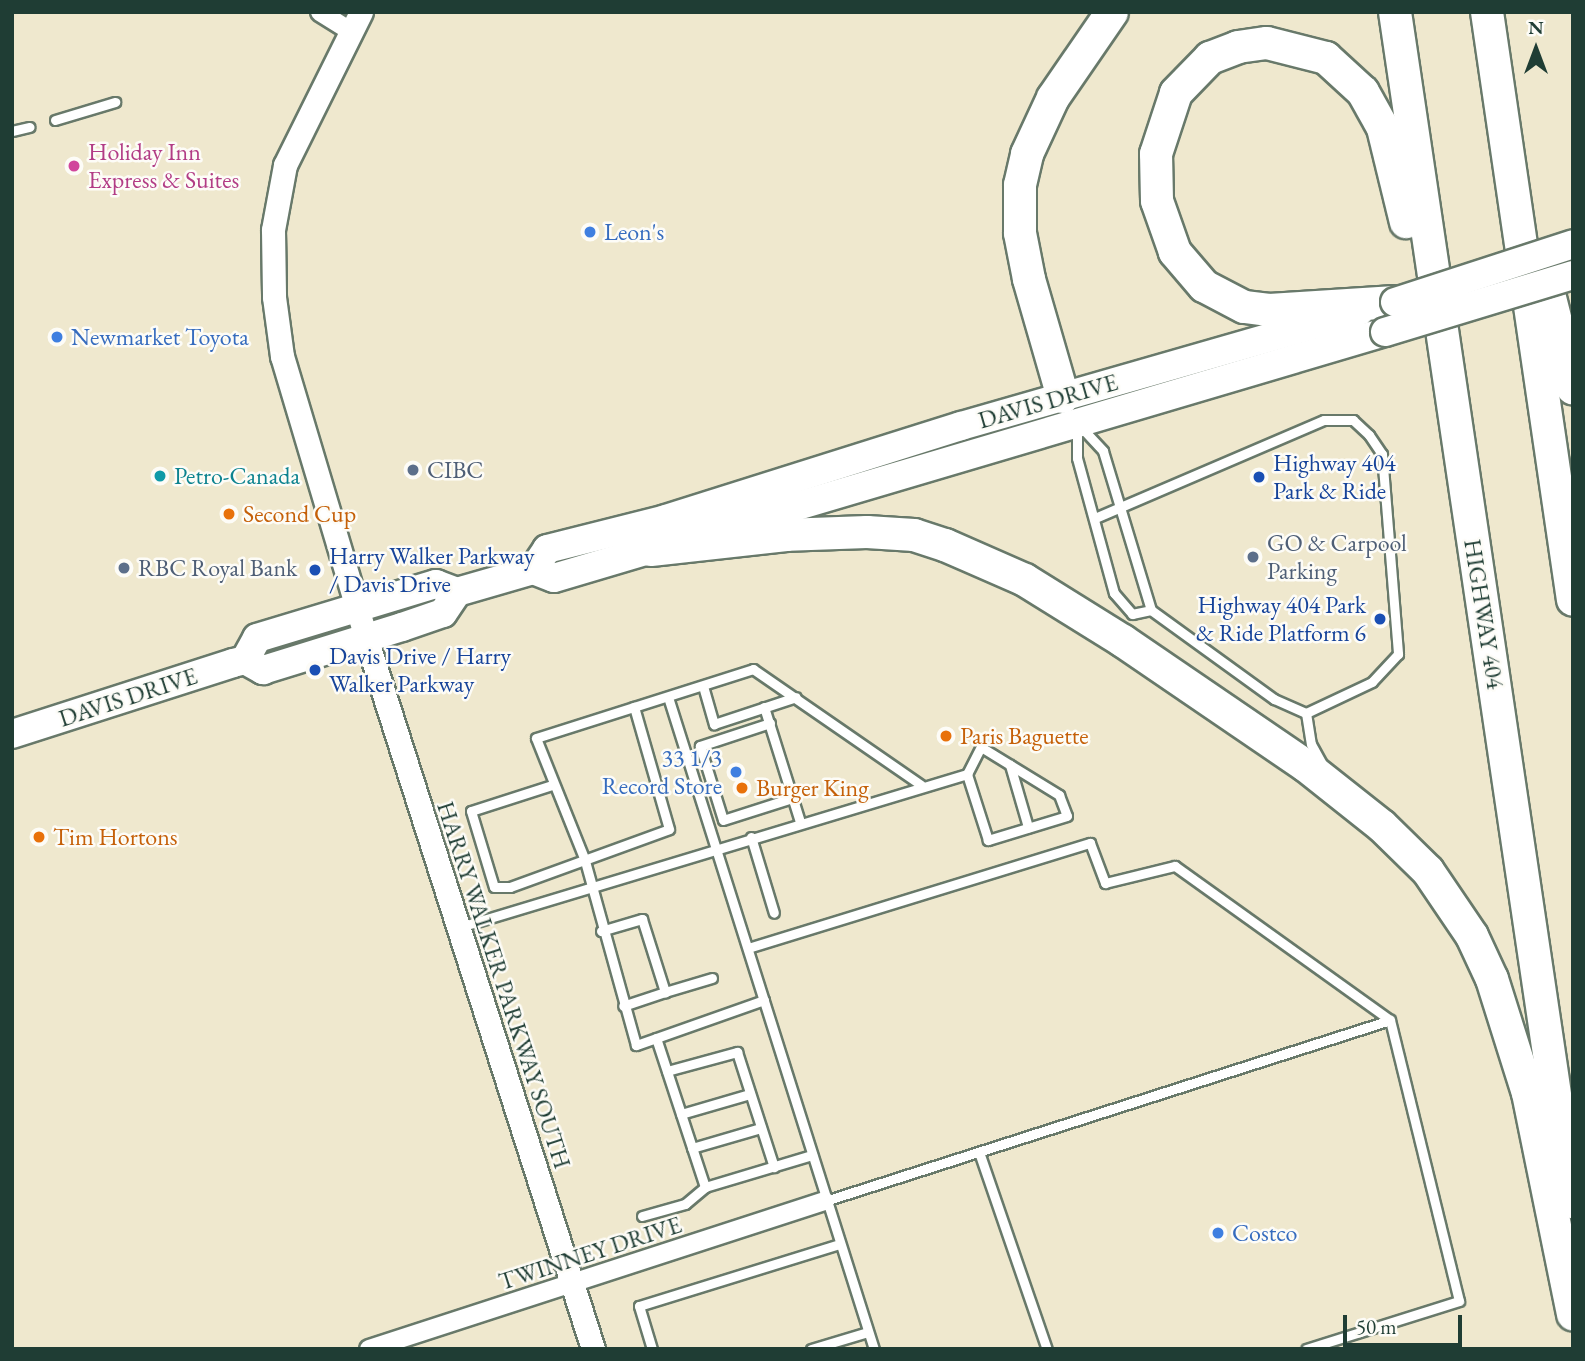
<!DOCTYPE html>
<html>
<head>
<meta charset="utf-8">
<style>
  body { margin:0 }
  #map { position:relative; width:1585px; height:1361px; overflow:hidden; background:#efe8ce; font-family:"EB Garamond",serif }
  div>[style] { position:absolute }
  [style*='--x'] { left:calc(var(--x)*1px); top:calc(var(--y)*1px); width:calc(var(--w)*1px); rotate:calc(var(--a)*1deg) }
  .roads { filter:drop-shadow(2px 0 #68796a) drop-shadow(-2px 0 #68796a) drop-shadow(0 2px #68796a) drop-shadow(0 -2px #68796a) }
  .service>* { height:9px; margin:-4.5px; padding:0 4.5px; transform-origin:4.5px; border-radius:4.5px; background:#fff }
  .minor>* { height:18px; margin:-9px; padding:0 9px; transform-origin:9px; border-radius:9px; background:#fff }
  .tertiary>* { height:23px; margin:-11.5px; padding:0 11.5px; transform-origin:11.5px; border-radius:11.5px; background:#fff }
  .primary>* { height:28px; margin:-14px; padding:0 14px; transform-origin:14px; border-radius:14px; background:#fff }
  .motorway>* { height:32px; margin:-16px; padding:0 16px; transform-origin:16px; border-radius:16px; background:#fff }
  .bridges { filter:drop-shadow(2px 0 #68796a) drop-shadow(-2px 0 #68796a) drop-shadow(0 2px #68796a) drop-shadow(0 -2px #68796a) }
  .primary-bridge>* { height:28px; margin:-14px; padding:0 14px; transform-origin:14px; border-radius:14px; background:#fff }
  .dots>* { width:19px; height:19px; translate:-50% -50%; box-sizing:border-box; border:4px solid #fdfcf7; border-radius:50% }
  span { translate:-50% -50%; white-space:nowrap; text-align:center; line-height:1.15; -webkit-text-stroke:5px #fdfcf7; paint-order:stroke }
  .hotel-label { font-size:24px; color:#b23c85 }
  .left { translate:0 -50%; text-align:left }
  .shop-label { font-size:24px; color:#366cbe }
  .right { translate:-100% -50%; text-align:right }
  .street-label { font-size:24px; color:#1f3d34 }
  .transit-label { font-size:24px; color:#164399 }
  .service-label { font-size:24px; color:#4e5e75 }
  .culture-label { font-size:24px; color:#0d838f }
  .food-label { font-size:24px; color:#c56008 }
  .frame { position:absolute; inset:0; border:14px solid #1f3d34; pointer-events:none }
  .north { position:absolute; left:1501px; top:14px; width:70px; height:70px; -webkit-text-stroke:5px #fdfcf7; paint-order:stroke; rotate:0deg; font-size:19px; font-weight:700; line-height:28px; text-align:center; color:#1f3d34 }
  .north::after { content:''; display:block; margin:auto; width:24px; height:32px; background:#1f3d34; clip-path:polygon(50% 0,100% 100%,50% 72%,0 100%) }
  .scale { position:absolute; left:1343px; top:1315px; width:119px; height:32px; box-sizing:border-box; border:4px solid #1f3d34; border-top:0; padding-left:9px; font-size:21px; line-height:24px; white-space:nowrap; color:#1f3d34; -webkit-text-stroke:5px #fdfcf7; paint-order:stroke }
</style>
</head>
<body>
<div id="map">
  <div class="roads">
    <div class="service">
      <div style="--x:55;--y:120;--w:63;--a:-16.7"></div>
      <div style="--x:12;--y:131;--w:18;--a:-13"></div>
      <div style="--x:1080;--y:426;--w:34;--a:47"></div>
      <div style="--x:1103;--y:451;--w:166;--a:73.2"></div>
      <div style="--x:1151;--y:610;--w:152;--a:35.9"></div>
      <div style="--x:1274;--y:699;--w:35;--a:24"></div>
      <div style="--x:1077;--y:428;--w:30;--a:90"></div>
      <div style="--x:1077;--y:458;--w:140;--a:74.7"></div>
      <div style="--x:1114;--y:593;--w:28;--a:49"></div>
      <div style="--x:1132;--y:614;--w:19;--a:-12"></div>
      <div style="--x:1095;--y:518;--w:249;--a:-23.2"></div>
      <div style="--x:1324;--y:420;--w:29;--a:0"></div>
      <div style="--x:1353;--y:420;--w:22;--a:43"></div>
      <div style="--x:1369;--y:435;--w:23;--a:56"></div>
      <div style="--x:1382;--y:454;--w:201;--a:85.4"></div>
      <div style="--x:1398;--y:654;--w:38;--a:133"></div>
      <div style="--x:1372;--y:682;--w:73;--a:154.8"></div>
      <div style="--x:703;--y:686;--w:40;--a:74"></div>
      <div style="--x:714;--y:724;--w:86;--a:-18.2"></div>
      <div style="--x:668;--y:697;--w:684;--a:72.47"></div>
      <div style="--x:764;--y:707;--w:121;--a:72.6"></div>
      <div style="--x:1306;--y:713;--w:31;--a:81"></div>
      <div style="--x:1311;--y:744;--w:23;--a:61"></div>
      <div style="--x:770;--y:723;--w:74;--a:161.8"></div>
      <div style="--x:700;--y:746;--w:77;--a:72.7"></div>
      <div style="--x:723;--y:820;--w:72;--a:-17.7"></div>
      <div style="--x:1010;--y:765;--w:65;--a:73.8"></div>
      <div style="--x:552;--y:785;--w:85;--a:162.2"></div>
      <div style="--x:471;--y:811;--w:79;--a:73.2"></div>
      <div style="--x:494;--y:887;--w:16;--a:0"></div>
      <div style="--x:510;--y:887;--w:169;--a:-20"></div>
      <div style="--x:669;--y:829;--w:127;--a:-106"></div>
      <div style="--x:751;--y:837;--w:79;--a:73.2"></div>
      <div style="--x:460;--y:927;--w:530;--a:-16.79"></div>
      <div style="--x:967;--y:774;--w:30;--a:-63"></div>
      <div style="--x:981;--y:747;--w:92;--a:31.6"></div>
      <div style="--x:1059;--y:795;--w:22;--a:69"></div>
      <div style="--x:1067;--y:816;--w:83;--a:163.1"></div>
      <div style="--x:988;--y:840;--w:69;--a:-107.7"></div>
      <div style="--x:601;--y:931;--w:43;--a:-16.3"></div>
      <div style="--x:642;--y:919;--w:77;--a:72.5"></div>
      <div style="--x:665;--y:992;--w:44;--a:161.6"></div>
      <div style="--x:748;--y:948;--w:358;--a:-17.1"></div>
      <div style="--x:1090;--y:843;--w:43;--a:69.4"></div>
      <div style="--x:1105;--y:883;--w:72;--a:-13.7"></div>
      <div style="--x:1175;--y:866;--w:264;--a:35.6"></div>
      <div style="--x:1390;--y:1020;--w:289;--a:76.2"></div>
      <div style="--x:1459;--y:1301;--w:160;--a:162.6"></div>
      <div style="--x:665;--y:992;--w:49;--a:-16.6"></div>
      <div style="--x:764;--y:1000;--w:136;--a:160.6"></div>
      <div style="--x:636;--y:1045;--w:194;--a:-105.5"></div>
      <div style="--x:584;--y:858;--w:129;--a:-111.8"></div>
      <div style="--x:536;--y:738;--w:228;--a:-17.6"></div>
      <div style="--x:753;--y:669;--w:204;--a:34.6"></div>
      <div style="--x:656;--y:1038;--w:157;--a:71.8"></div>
      <div style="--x:705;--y:1187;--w:112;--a:-16.7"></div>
      <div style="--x:667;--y:1071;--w:73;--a:-15.2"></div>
      <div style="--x:737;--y:1052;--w:121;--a:72.2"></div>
      <div style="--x:681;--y:1114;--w:72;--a:-16.2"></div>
      <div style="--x:692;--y:1148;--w:72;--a:-16.2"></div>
      <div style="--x:979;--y:1152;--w:208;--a:71"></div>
      <div style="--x:825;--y:1201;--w:593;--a:-17.76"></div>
      <div style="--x:642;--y:1216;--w:45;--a:-15.6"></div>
      <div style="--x:685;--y:1204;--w:26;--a:-40"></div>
      <div style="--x:652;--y:1349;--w:45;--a:-106.8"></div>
      <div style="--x:639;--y:1306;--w:209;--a:-17.2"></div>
      <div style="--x:811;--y:1349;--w:59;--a:-16.6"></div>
    </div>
    <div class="minor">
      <div style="--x:320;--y:12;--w:36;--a:32"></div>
      <div style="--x:369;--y:1349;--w:479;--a:-18"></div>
    </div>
    <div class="tertiary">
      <div style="--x:361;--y:12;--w:171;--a:116.4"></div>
      <div style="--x:285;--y:165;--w:66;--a:100.5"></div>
      <div style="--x:273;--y:230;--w:67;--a:89.1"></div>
      <div style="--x:274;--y:297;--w:60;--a:82.3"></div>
      <div style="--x:282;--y:356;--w:294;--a:73.4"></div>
      <div style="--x:366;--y:638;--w:746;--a:72.29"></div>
    </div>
    <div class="primary">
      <div style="--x:533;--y:570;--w:25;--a:-56"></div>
      <div style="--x:547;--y:549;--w:123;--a:-14.1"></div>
      <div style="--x:666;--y:519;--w:309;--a:-17.5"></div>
      <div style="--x:961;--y:426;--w:414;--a:-16"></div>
      <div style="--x:245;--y:660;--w:25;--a:-61"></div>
      <div style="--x:257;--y:638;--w:187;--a:-16.8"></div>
      <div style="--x:436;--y:584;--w:22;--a:21"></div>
      <div style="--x:457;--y:592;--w:79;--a:-16.1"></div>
      <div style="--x:533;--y:570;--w:22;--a:21"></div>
      <div style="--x:554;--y:578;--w:867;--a:-16.49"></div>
      <div style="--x:12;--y:734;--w:232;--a:-17.8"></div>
      <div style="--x:233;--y:663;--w:12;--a:-14"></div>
      <div style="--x:245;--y:660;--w:21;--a:29"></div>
      <div style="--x:263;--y:670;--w:145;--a:-17.2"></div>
      <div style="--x:402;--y:627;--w:43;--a:-18.9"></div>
      <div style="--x:443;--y:613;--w:25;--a:-56"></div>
    </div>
    <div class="motorway">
      <div style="--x:1395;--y:12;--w:1203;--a:81.59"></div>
      <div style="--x:1487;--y:12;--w:594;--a:81.68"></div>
      <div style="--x:1545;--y:278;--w:114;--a:75.8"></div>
      <div style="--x:1395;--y:302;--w:126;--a:176.4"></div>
      <div style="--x:1269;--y:310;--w:25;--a:-173"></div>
      <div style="--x:1244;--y:307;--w:45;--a:-152.3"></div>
      <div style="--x:1204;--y:286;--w:45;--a:-130.5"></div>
      <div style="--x:1175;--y:252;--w:54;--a:-109.4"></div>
      <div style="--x:1157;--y:201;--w:47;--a:-91.2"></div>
      <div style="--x:1156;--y:154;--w:64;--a:-71.8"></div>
      <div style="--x:1176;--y:93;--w:49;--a:-45.8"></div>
      <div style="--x:1210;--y:58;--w:30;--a:-21"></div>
      <div style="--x:1238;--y:47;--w:29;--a:-8"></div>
      <div style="--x:1267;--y:43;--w:61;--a:14.3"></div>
      <div style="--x:1326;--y:58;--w:50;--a:42.6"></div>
      <div style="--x:1363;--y:92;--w:41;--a:60.9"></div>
      <div style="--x:1383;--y:128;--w:97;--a:76.3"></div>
      <div style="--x:1063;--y:397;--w:123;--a:-106.1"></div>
      <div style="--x:1029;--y:279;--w:47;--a:-101.1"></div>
      <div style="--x:1020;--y:233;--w:48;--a:-90"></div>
      <div style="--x:1020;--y:185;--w:32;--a:-77"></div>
      <div style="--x:1027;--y:154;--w:62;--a:-65.1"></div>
      <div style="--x:1053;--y:98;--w:104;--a:-55.5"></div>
      <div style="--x:651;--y:550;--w:136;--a:-6.3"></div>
      <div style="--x:786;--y:535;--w:81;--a:-2.1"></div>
      <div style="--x:867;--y:532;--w:47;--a:3.7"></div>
      <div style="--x:914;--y:535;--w:33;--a:18"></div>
      <div style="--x:945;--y:545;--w:87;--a:23.6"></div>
      <div style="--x:1025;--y:580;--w:115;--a:31.9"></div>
      <div style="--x:1123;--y:641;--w:220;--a:34.3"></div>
      <div style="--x:1305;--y:765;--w:98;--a:38.4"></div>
      <div style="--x:1382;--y:826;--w:64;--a:44.4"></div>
      <div style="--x:1428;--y:871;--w:78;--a:55.9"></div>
      <div style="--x:1472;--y:936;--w:47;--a:65.1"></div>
      <div style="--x:1492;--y:979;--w:120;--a:72.5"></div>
      <div style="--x:1528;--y:1093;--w:226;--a:78.5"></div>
    </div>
  </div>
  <div class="bridges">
    <div class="primary-bridge">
      <div style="--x:1395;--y:302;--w:187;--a:-18"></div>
      <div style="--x:1385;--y:332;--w:196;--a:-16.9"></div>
    </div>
  </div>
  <div class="dots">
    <div style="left:74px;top:166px;background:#d1479c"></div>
    <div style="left:590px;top:232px;background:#3f7fe0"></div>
    <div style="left:57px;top:337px;background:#3f7fe0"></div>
    <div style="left:413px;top:470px;background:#5c6f8a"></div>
    <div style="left:160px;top:476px;background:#0f9aa8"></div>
    <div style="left:1259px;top:477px;background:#1a4fb4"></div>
    <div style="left:229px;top:514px;background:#e8710a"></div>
    <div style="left:1253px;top:557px;background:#5c6f8a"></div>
    <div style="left:124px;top:568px;background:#5c6f8a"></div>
    <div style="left:315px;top:570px;background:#1a4fb4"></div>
    <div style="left:1380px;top:619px;background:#1a4fb4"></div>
    <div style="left:315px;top:670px;background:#1a4fb4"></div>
    <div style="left:946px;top:736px;background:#e8710a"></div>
    <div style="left:736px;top:772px;background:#3f7fe0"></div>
    <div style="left:742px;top:788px;background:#e8710a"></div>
    <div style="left:39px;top:837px;background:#e8710a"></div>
    <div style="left:1218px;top:1233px;background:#3f7fe0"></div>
  </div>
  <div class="hotel-label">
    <span class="left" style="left:88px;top:166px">Holiday Inn<br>Express &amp; Suites</span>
  </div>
  <div class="shop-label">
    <span class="left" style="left:604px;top:232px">Leon's</span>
    <span class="left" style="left:71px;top:337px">Newmarket Toyota</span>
    <span class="right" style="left:722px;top:772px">33 1/3<br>Record Store</span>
    <span class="left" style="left:1232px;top:1233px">Costco</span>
  </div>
  <div class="street-label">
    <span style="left:1048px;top:401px;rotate:-16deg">DAVIS DRIVE</span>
    <span style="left:1484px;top:614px;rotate:81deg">HIGHWAY 404</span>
    <span style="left:128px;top:697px;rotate:-18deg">DAVIS DRIVE</span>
    <span style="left:504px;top:985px;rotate:72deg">HARRY WALKER PARKWAY SOUTH</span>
    <span style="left:590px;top:1253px;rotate:-18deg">TWINNEY DRIVE</span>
  </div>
  <div class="transit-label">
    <span class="left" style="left:1273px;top:477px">Highway 404<br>Park &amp; Ride</span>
    <span class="left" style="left:329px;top:570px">Harry Walker Parkway<br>/ Davis Drive</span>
    <span class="right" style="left:1366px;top:619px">Highway 404 Park<br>&amp; Ride Platform 6</span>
    <span class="left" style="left:329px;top:670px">Davis Drive / Harry<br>Walker Parkway</span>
  </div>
  <div class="service-label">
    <span class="left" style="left:427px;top:470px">CIBC</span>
    <span class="left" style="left:1267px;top:557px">GO &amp; Carpool<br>Parking</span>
    <span class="left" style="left:138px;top:568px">RBC Royal Bank</span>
  </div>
  <div class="culture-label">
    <span class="left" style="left:174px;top:476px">Petro-Canada</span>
  </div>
  <div class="food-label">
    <span class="left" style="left:243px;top:514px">Second Cup</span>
    <span class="left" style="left:960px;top:736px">Paris Baguette</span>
    <span class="left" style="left:756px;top:788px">Burger King</span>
    <span class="left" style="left:53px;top:837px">Tim Hortons</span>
  </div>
  <div class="frame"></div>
  <div class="north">N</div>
  <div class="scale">50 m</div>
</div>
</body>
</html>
